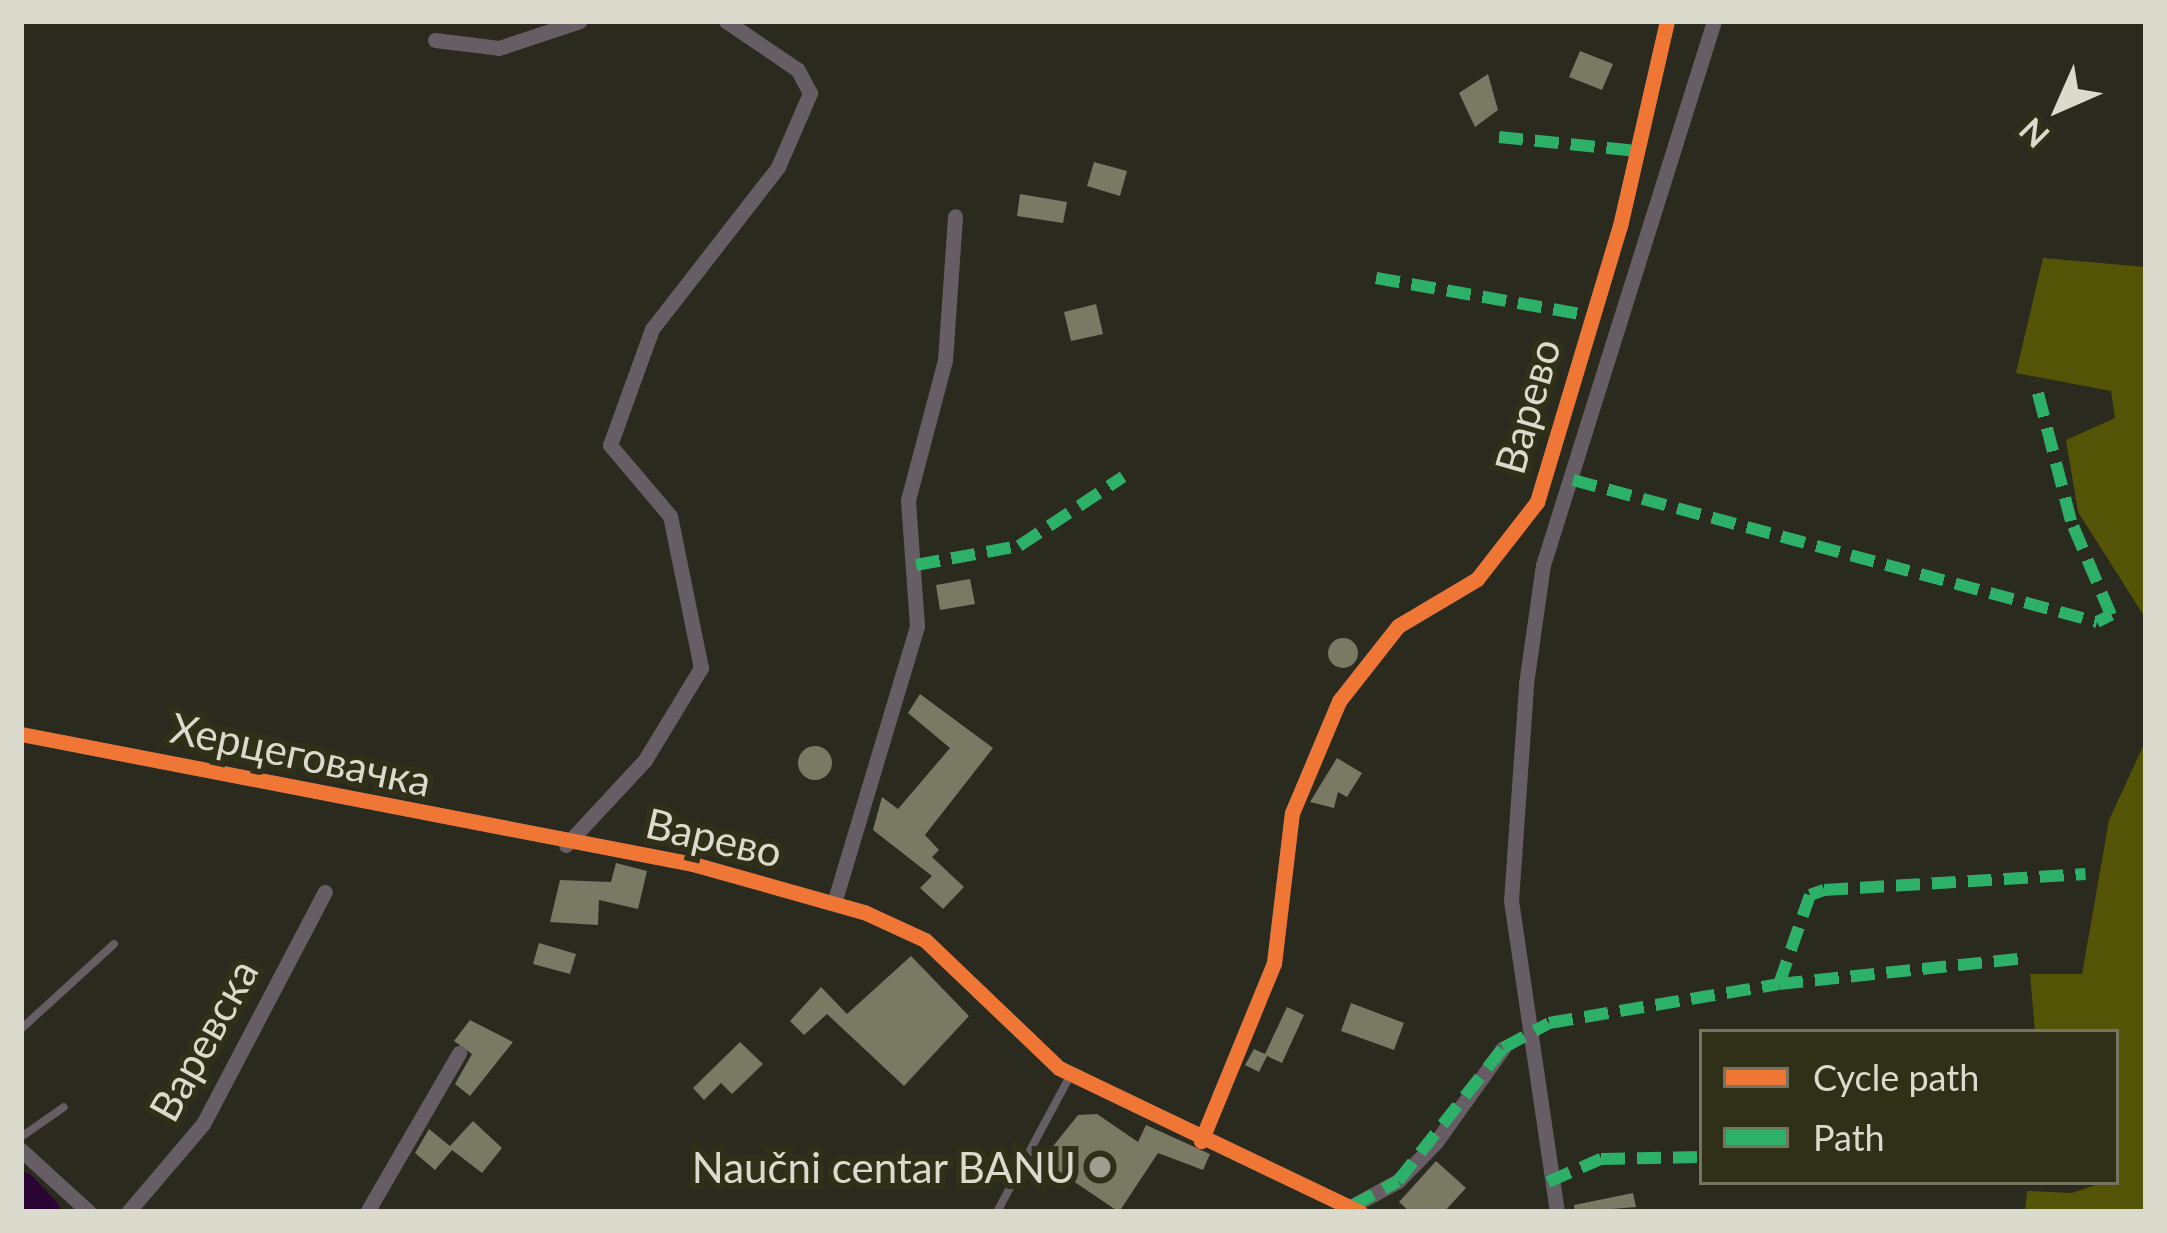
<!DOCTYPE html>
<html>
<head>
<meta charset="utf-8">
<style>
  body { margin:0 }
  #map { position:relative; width:2167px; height:1233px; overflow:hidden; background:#2a2a1e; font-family:Lato,sans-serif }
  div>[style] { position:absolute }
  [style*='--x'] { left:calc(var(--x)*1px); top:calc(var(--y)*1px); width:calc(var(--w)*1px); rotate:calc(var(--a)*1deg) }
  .green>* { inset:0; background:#545406 }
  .river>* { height:33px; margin:-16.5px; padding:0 16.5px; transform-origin:16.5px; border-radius:16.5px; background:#290434 }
  .building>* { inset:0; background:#797964 }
  .round { border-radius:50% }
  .service>* { height:8px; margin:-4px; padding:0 4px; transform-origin:4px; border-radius:4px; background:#665e64 }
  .minor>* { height:15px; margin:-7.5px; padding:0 7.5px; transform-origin:7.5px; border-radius:7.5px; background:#665e64 }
  .quiet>* { height:12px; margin-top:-6px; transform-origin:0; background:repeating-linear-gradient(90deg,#2db169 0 24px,transparent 0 36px) }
  .cycleway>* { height:15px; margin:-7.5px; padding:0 7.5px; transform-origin:7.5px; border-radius:7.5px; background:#f07635 }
  .dots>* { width:33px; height:33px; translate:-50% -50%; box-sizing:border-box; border:6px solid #303018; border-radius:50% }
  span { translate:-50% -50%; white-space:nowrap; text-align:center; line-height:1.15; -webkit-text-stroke:12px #303018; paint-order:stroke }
  .street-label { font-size:42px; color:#dbdbcd }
  .poi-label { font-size:42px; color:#dbdbcd }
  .right { translate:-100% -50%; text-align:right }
  .frame { position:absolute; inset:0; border:24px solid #dbdbcd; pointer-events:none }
  .legend { position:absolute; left:1699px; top:1029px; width:420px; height:156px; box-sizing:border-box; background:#303018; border:3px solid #747460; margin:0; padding:15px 21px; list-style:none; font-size:36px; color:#dbdbcd }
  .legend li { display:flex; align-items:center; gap:24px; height:60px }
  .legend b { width:60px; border:3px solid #747460 }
  .north { position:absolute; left:1999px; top:48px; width:120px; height:120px; -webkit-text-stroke:9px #303018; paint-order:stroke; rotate:225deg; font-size:33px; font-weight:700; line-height:48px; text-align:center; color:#dbdbcd }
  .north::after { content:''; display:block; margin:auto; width:42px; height:54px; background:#dbdbcd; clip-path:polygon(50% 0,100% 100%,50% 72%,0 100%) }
</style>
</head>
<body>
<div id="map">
  <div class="green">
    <div style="clip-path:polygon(2043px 258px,2146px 267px,2146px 619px,2078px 512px,2066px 440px,2115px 418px,2111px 391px,2016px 373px)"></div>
    <div style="clip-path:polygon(2146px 740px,2146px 1212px,2025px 1212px,2027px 1191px,2072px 1193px,2119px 1177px,2116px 1032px,2035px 1032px,2030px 974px,2082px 974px,2109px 820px)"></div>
  </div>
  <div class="river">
    <div style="--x:21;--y:1188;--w:33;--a:47"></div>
  </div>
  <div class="building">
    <div style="clip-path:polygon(1580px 51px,1613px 64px,1602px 90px,1569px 77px)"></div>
    <div style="clip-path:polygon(1488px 74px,1498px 110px,1475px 127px,1459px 93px)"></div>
    <div style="clip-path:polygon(1094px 162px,1127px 171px,1120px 196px,1087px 186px)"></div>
    <div style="clip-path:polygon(1020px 194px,1067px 202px,1063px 223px,1017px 216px)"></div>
    <div style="clip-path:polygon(1096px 304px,1103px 334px,1071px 341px,1064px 312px)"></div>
    <div style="clip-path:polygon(970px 579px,975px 604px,940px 610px,936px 585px)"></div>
    <div class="round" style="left:1328px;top:638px;width:30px;height:30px"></div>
    <div style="clip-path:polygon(920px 694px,993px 748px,925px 835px,939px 850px,932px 857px,964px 887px,943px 909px,920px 888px,932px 876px,873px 830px,882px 797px,898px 809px,950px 748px,908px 713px)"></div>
    <div class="round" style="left:798px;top:746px;width:34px;height:34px"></div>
    <div style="clip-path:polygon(1337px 758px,1362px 773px,1347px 797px,1338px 792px,1334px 808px,1310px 802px)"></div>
    <div style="clip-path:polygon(616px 863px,647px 871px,638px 909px,599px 900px,598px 925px,550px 922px,560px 880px,611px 882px)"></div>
    <div style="clip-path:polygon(539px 943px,576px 954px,570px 974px,533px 964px)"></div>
    <div style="clip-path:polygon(911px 956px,969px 1016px,904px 1086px,827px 1014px,804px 1035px,790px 1021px,821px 987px,847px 1014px)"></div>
    <div style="clip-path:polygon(1351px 1003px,1404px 1023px,1394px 1050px,1341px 1031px)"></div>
    <div style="clip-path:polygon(1287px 1007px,1304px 1015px,1282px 1063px,1267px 1056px,1259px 1072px,1245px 1065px,1254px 1049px,1265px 1054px)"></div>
    <div style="clip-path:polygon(470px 1020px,513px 1042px,470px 1096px,455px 1084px,472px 1054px,454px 1041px)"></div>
    <div style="clip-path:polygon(740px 1042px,763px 1064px,732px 1094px,721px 1083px,704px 1100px,693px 1088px)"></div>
    <div style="clip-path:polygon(1097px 1114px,1138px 1142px,1146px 1125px,1210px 1154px,1203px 1170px,1158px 1153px,1119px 1212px,1042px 1160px,1078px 1115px)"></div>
    <div style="clip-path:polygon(473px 1121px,502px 1148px,482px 1173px,452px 1150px,435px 1170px,415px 1153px,429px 1129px,450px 1146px)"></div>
    <div style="clip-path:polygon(1436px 1161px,1466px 1188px,1444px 1212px,1410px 1212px,1399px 1202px)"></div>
    <div style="clip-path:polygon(1633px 1193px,1636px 1207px,1575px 1212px,1574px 1205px)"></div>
  </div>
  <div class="service">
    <div style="--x:21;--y:1029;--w:126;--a:-42.4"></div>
    <div style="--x:21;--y:1137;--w:52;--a:-34.9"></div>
    <div style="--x:997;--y:1212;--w:154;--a:-61.8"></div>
  </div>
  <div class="minor">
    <div style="--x:435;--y:40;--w:64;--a:7.1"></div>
    <div style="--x:499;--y:48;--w:85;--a:-18.4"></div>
    <div style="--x:21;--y:734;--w:684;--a:10.95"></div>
    <div style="--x:693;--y:864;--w:178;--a:15.7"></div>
    <div style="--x:864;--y:912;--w:67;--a:24.7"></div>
    <div style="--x:925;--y:940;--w:185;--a:43.7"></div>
    <div style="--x:1059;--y:1068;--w:334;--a:25.6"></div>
    <div style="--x:566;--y:845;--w:116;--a:-47.1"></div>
    <div style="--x:645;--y:760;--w:108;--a:-58.7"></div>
    <div style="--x:701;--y:668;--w:155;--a:-101.5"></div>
    <div style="--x:670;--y:516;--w:93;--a:-130.2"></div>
    <div style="--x:610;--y:445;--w:123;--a:-70.1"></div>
    <div style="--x:652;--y:329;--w:205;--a:-52.1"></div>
    <div style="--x:778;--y:167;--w:81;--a:-66.6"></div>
    <div style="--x:810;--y:93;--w:26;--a:-118"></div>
    <div style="--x:798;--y:70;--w:87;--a:-145.8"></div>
    <div style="--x:834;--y:903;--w:289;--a:-73.3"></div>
    <div style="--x:917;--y:626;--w:126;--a:-94.1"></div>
    <div style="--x:908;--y:500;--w:145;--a:-75.2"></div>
    <div style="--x:945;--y:360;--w:144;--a:-86"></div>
    <div style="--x:1201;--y:1141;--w:192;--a:-67.7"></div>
    <div style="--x:1274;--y:963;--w:151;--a:-83.2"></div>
    <div style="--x:1292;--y:813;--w:121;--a:-67.2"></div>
    <div style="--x:1339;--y:701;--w:95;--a:-51.8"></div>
    <div style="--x:1398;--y:626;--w:92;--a:-30.7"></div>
    <div style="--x:1477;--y:579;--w:98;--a:-52.1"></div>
    <div style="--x:1537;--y:502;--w:288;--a:-73.3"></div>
    <div style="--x:1620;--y:226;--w:210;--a:-77.1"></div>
    <div style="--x:21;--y:1150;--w:92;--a:42.4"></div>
    <div style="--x:1352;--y:1206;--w:52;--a:-28.5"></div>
    <div style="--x:1398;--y:1181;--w:54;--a:-45.7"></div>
    <div style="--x:1436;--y:1142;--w:115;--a:-54.5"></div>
    <div style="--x:128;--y:1212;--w:116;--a:-49.6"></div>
    <div style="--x:203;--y:1124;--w:262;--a:-62.3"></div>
    <div style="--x:367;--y:1212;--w:184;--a:-59.9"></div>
    <div style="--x:1557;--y:1212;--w:314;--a:-98.4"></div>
    <div style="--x:1511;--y:901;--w:218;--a:-86"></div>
    <div style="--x:1526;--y:684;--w:120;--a:-81.9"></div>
    <div style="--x:1543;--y:565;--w:570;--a:-72.55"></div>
  </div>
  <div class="quiet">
    <div style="--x:1499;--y:137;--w:139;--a:5.8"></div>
    <div style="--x:1376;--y:278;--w:219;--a:10"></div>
    <div style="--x:1573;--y:480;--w:543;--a:15.16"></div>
    <div style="--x:2097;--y:622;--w:16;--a:-27"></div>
    <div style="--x:2111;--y:615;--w:102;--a:-113.1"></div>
    <div style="--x:2071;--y:521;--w:144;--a:-104.5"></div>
    <div style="--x:916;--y:565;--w:105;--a:-10.5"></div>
    <div style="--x:1019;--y:546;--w:125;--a:-33.6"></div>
    <div style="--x:1779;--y:984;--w:94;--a:-70.8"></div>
    <div style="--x:1810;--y:895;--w:15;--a:-20"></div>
    <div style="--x:1824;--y:890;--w:262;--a:-3.5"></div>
    <div style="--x:1548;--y:1182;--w:58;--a:-23.5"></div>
    <div style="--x:1601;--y:1159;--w:101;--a:-1.1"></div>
    <div style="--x:1352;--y:1206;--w:52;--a:-28.5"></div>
    <div style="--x:1398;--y:1181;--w:169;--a:-51.7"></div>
    <div style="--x:1503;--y:1048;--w:52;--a:-28.5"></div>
    <div style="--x:1549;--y:1023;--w:233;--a:-9.6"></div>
    <div style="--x:1779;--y:984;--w:250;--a:-6"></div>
  </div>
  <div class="cycleway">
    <div style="--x:21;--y:734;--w:684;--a:10.95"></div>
    <div style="--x:693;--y:864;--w:178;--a:15.7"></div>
    <div style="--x:864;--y:912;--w:67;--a:24.7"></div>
    <div style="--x:925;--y:940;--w:185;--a:43.7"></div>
    <div style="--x:1059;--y:1068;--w:334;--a:25.6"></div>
    <div style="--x:1201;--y:1141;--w:192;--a:-67.7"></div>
    <div style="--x:1274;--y:963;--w:151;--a:-83.2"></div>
    <div style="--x:1292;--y:813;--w:121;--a:-67.2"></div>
    <div style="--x:1339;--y:701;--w:95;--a:-51.8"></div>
    <div style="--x:1398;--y:626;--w:92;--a:-30.7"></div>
    <div style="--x:1477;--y:579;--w:98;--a:-52.1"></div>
    <div style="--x:1537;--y:502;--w:288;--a:-73.3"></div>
    <div style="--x:1620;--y:226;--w:210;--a:-77.1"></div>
  </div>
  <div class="dots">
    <div style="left:1100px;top:1167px;background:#9d9d90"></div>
  </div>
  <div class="street-label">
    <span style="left:1527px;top:406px;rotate:-74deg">Варево</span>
    <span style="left:301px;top:754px;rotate:12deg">Херцеговачка</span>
    <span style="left:714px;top:837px;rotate:13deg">Варево</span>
    <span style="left:203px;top:1040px;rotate:-61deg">Варевска</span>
  </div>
  <div class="poi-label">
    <span class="right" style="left:1076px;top:1167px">Naučni centar BANU</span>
  </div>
  <div class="frame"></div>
  <ul class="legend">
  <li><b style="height:15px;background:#f07635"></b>Cycle path</li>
  <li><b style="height:15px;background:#2db169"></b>Path</li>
  </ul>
  <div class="north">N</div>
</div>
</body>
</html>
